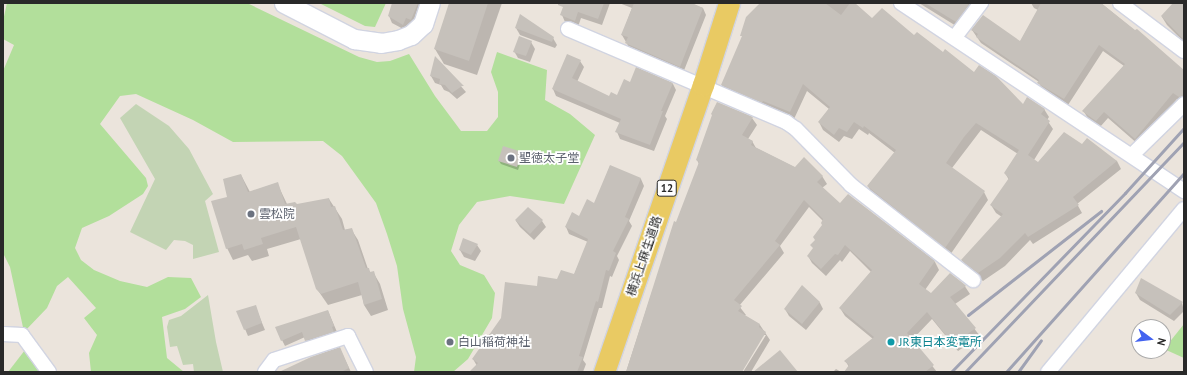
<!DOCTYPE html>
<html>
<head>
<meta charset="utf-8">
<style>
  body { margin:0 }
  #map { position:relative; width:1187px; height:375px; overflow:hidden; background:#ebe4dc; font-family:"PT Sans","Noto Sans JP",sans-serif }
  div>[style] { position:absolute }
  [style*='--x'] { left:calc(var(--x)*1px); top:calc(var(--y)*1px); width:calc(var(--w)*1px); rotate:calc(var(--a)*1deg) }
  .green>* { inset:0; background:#b2df9b }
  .cemetery>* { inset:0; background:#c3d4b4 }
  .shadow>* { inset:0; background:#0003 }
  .building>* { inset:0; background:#c6c1bb }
  .roads { filter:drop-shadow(1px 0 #d1d4e1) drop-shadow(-1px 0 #d1d4e1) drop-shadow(0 1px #d1d4e1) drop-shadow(0 -1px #d1d4e1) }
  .street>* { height:14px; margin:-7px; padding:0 7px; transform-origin:7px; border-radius:7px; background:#fff }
  .secondary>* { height:19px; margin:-9.5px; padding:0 9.5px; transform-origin:9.5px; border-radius:9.5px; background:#fff }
  .primary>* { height:21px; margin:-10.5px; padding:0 10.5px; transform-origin:10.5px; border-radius:10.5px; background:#e9ca63 }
  .rail>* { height:3px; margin:-1.5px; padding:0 1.5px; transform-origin:1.5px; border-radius:1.5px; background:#9fa2b3 }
  .dots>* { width:11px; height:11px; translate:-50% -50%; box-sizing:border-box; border:2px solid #fff; border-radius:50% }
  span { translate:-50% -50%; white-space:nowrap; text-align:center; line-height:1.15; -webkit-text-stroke:3.5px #fff; paint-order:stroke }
  .shield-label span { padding:1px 3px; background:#fff; border:1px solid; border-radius:3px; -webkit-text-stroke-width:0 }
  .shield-label { font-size:11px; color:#292929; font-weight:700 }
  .worship-label { font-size:12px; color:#5b616d }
  .left { translate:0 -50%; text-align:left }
  .street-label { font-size:12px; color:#292929 }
  .culture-label { font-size:12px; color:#0d838f }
  .frame { position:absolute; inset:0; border:4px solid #292929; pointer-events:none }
  .north { position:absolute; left:1131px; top:319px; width:40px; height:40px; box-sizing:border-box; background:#fff; border:1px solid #a9a9a9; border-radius:50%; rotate:105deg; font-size:11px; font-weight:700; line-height:16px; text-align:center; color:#292929 }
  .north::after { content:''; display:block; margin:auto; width:14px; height:18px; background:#4363f0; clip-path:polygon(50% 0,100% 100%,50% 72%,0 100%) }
</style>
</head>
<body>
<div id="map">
  <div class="green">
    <div style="clip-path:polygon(7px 3px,247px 3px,359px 57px,377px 62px,390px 61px,409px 54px,435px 96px,461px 131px,487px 131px,498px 117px,498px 92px,491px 72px,497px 52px,547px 70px,545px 100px,570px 114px,595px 135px,564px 204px,510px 196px,477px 202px,459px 225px,451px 251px,460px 265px,484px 275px,495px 293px,492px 318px,468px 359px,453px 372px,414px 372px,416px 357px,403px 309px,397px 266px,387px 234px,376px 203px,342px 156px,323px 141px,233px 142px,193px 120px,136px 94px,120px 96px,100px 124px,146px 178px,148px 186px,143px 194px,109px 216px,82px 228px,75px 248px,81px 260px,94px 270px,120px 281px,147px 287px,168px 277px,191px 278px,201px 297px,185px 309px,162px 317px,167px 358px,184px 372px,91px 372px,89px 353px,97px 335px,84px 318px,96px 308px,68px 277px,57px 286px,47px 308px,24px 332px,10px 267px,3px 253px,3px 71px,14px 45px,3px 39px,3px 21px)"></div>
    <div style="clip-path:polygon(319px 3px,386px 3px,375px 27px,365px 26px)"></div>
    <div style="clip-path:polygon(1184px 324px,1184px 358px,1164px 349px)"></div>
    <div style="clip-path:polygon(25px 350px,40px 372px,8px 372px)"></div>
  </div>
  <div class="cemetery">
    <div style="clip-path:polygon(136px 104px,169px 126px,189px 149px,213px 194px,205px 201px,219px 252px,193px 259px,193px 245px,185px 241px,174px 240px,166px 250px,130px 232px,155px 179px,120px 118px)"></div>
    <div style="clip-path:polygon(208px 295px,216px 342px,223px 372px,194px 372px,193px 364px,183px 365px,177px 346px,170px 347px,167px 327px,169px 320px,181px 316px)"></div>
  </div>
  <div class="shadow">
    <div style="clip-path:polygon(394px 3px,420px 3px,423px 7px,407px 31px,392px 23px,389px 16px)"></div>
    <div style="clip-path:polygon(450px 3px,502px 3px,477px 75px,444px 64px,435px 49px)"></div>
    <div style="clip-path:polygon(565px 3px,610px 3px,602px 25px,581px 18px,578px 27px,565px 22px,562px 15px)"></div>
    <div style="clip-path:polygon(619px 3px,689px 3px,703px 8px,706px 15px,683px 73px,630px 49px,622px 35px,632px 8px)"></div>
    <div style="clip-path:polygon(762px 3px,854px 3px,872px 19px,915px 36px,1023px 106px,1044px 109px,1049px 117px,1047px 120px,1053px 129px,1034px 160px,1038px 163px,1082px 146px,1117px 161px,1121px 169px,1077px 204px,1082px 213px,1033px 244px,1030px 240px,1005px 266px,983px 281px,967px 268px,962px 260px,1002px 217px,996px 213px,991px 205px,1009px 180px,1005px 173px,1018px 154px,981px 130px,952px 168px,984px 192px,988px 200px,950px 255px,872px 194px,868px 186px,895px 153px,869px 133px,868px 135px,859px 129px,852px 139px,844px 136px,839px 142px,823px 130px,819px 122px,829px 109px,807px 91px,794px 119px,727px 93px,722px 85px,743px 37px,742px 35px)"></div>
    <div style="clip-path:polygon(919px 3px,978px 3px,961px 29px)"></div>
    <div style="clip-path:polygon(1031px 3px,1101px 3px,1184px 71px,1184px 104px,1177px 99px,1139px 145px,1108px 118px,1100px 127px,1088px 118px,1084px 112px,1124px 66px,1103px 51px,1068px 105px,1060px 99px,1058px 101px,1042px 90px,1039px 82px,981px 43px,972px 30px,1020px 42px,1038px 10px,1034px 8px)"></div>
    <div style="clip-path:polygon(1175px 3px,1184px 3px,1184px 42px,1167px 25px,1162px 17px)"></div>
    <div style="clip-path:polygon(516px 28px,553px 38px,557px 45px,555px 48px,520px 35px)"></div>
    <div style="clip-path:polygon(531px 42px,535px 49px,530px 62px,518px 58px,514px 51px)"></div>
    <div style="clip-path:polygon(436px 58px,466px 92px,457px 99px,449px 92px,444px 90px,441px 85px,435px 83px,431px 76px)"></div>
    <div style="clip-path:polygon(580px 61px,584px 67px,577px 82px,610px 97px,618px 96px,631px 83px,673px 84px,676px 90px,665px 116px,667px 119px,654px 151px,620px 139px,617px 132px,620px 123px,556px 96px,553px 89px)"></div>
    <div style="clip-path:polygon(752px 118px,757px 125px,748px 139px,752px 141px,756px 148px,796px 168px,822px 176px,827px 184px,822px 188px,840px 204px,848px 195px,935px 262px,939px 270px,925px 290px,931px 295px,964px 285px,970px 294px,955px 304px,980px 336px,958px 351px,932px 319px,912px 340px,937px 372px,845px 372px,849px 367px,846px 362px,873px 339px,845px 316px,840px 308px,871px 272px,850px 251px,842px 262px,840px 260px,826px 276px,812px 263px,808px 256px,814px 249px,823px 225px,823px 221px,809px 207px,780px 246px,784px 253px,739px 306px,746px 315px,744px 316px,760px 325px,770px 340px,751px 372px,743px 372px,766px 335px,763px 335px,741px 372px,626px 372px,652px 292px,699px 164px,697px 160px)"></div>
    <div style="clip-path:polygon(521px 153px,523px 156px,518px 170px,501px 164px,499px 161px)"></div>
    <div style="clip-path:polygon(610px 166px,641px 179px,644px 186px,629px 221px,632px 226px,617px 256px,619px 260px,612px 277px,610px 276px,602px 308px,599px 308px,583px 360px,586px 364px,583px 372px,470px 372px,477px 366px,473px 359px,538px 288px,574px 275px,588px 242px,569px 234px,566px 227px,595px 204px)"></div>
    <div style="clip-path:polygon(241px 175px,250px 192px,277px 183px,287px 204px,296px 205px,329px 199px,342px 219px,345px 230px,351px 229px,358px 240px,368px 269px,371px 273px,373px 272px,380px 284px,388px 310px,371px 316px,364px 305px,362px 295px,328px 305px,317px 289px,301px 239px,267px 249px,269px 256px,252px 261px,248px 255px,233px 260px,227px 248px,228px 197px)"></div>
    <div style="clip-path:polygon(516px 221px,542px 221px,546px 227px,534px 240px,520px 227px)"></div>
    <div style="clip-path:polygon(477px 245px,481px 251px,475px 261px,464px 257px,460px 250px)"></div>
    <div style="clip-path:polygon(1142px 280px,1182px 303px,1184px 311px,1174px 321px,1140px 300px,1136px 293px)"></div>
    <div style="clip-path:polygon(802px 286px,820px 303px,823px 309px,806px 330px,789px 316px,785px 309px)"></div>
    <div style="clip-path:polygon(255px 306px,265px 330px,248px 336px,245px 329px)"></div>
    <div style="clip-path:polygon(328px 311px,337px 332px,334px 332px,336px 337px,309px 346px,305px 337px,285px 346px,282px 340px)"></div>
    <div style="clip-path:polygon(340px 349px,351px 372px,293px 372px)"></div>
    <div style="clip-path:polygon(836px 369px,841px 372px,833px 372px)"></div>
  </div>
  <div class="building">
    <div style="clip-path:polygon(392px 3px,418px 3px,411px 20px,406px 18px,403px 25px,388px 16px)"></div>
    <div style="clip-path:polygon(449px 3px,488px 3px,469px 61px,434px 49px)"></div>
    <div style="clip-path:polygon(558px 3px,604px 3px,598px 19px,578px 12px,575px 21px,560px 15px,563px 7px,558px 5px)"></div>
    <div style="clip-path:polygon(634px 3px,692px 3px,703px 8px,680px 67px,625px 43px,628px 37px,621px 35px)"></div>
    <div style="clip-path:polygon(760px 3px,825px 3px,841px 15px,850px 3px,855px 3px,872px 18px,882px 8px,914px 35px,917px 32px,943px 52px,945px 49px,974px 72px,979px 65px,996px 76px,1023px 104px,1027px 97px,1045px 109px,1041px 114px,1050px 121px,1028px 155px,1038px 162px,1064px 132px,1082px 144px,1087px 138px,1117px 161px,1073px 197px,1079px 205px,1028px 237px,1025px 233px,1000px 258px,978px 273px,961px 260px,1003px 214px,990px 205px,1009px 178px,1004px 173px,1019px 150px,976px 123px,964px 137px,946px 163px,985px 191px,945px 248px,867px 186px,896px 150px,864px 126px,863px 128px,854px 122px,847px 132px,839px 128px,834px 135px,818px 122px,830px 107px,803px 84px,790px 112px,763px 101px,762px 103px,721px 85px,742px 36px,740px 36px,746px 17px)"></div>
    <div style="clip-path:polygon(925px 3px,967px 3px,969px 5px,956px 22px)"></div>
    <div style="clip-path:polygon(1041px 3px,1101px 3px,1135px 30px,1137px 29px,1184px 70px,1184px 96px,1179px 97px,1173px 93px,1135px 139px,1104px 112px,1096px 121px,1082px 111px,1125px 64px,1099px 45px,1064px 99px,1037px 83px,1039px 80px,976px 37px,978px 34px,971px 30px,983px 15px,1020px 41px)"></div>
    <div style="clip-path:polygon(1173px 3px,1184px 3px,1184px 40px,1161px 16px)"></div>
    <div style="clip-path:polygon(520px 14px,554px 37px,552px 42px,515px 28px)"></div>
    <div style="clip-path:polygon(519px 36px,532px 41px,526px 56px,513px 52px)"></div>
    <div style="clip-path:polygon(567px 54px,581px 60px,572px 78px,609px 96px,611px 92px,617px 95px,624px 79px,630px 82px,636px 67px,673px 83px,661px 111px,663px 111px,650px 145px,615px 132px,621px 119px,552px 89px)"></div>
    <div style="clip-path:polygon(435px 56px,458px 80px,464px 86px,462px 86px,452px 93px,445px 85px,439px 84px,440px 79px,430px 76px)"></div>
    <div style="clip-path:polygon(717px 102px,753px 117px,742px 135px,753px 141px,751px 145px,795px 167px,804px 157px,823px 176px,817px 182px,840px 203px,848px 194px,935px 261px,919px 284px,931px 293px,950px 273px,964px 284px,966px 286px,950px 297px,976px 328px,953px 344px,927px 312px,907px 333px,934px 365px,925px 372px,844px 372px,849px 365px,844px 361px,874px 337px,839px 308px,872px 270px,845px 245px,838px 255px,835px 254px,821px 269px,807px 256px,813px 248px,810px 245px,815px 240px,813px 237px,822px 225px,821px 223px,823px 219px,804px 200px,775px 241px,780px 245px,734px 300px,742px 306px,738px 311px,760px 324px,759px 327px,766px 332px,742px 372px,626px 372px,674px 221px,676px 222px,699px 162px,696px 160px,712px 115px,711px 114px)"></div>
    <div style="clip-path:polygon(503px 146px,522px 152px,517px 167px,498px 161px)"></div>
    <div style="clip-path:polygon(610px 165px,641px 178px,625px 217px,629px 219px,613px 251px,616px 253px,609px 271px,606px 270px,598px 302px,596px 301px,579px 356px,583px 357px,577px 372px,469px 372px,478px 363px,472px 359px,501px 318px,505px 282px,537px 286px,538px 276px,557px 279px,561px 270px,574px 274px,588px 239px,565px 227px,572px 212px,579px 216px,587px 199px,594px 203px)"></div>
    <div style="clip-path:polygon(241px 174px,248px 192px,278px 182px,285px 204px,295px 202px,297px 204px,329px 198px,331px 207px,335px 206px,343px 230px,352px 228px,366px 268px,369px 268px,370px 272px,374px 271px,382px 299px,364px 305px,358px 282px,321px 294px,316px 289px,296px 227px,261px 238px,263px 244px,244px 250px,242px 244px,226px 249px,211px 201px,227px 197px,223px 179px)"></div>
    <div style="clip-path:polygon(528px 207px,543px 220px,530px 234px,515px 220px)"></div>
    <div style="clip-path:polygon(463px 238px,478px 244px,471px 255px,459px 250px)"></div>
    <div style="clip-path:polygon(1141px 278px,1183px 302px,1170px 315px,1135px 293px)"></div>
    <div style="clip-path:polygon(802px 285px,820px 302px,802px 324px,784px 309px)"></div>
    <div style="clip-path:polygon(256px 305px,262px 323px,244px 330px,236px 311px)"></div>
    <div style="clip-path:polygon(328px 310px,334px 326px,332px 327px,334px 332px,305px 341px,302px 332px,281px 341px,275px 327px)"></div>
    <div style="clip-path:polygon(340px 347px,349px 368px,341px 372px,279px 372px,311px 357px)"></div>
    <div style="clip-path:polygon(780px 350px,798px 372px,753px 372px)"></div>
  </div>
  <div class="roads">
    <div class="street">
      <div style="--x:901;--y:3;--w:340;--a:33.6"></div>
      <div style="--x:1120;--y:3;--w:80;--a:36.9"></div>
      <div style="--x:568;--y:29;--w:237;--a:23.1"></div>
      <div style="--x:786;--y:122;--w:12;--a:35"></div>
      <div style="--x:796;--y:129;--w:78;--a:45.5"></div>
      <div style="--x:851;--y:185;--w:155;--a:37.9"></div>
      <div style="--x:955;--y:37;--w:43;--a:-52.6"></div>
      <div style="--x:1132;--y:155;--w:73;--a:-44.4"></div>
      <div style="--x:3;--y:334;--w:19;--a:3"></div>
      <div style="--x:22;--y:335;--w:46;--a:53.9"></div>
      <div style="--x:265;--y:372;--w:15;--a:-53"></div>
      <div style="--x:274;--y:360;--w:78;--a:-18"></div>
      <div style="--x:348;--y:336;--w:40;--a:63.4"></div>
      <div style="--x:1048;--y:372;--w:212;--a:-50.2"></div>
    </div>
    <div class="secondary">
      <div style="--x:284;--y:3;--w:79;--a:27.2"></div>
      <div style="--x:354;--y:39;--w:27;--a:8"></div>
      <div style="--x:381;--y:43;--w:17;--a:-10"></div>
      <div style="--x:398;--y:40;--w:14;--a:-21"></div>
      <div style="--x:411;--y:35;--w:16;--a:-43"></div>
      <div style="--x:423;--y:24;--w:22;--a:-72"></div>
    </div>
    <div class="primary">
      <div style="--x:604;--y:372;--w:304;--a:-71"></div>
      <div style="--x:703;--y:85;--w:86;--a:-72.4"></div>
    </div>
  </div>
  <div class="rail">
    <div style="--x:968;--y:315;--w:169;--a:-38"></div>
    <div style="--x:951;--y:372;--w:250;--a:-45.8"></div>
    <div style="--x:1125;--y:193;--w:88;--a:-47.8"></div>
    <div style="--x:965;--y:372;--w:318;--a:-46.4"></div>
    <div style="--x:1006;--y:372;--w:267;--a:-48.2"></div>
    <div style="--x:1018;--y:372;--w:39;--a:-54"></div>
  </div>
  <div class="dots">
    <div style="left:511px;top:158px;background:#6b7280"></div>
    <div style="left:251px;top:214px;background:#6b7280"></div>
    <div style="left:450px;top:342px;background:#6b7280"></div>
    <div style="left:891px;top:342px;background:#0f9aa8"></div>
  </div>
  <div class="shield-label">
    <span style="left:667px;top:188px">12</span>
  </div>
  <div class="worship-label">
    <span class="left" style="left:519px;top:158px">聖徳太子堂</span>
    <span class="left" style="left:259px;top:214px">雲松院</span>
    <span class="left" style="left:458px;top:342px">白山稲荷神社</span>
  </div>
  <div class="street-label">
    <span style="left:644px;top:256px;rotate:-71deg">横浜上麻生道路</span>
  </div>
  <div class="culture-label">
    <span class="left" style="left:899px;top:342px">JR東日本変電所</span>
  </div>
  <div class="frame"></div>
  <div class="north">N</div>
</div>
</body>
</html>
